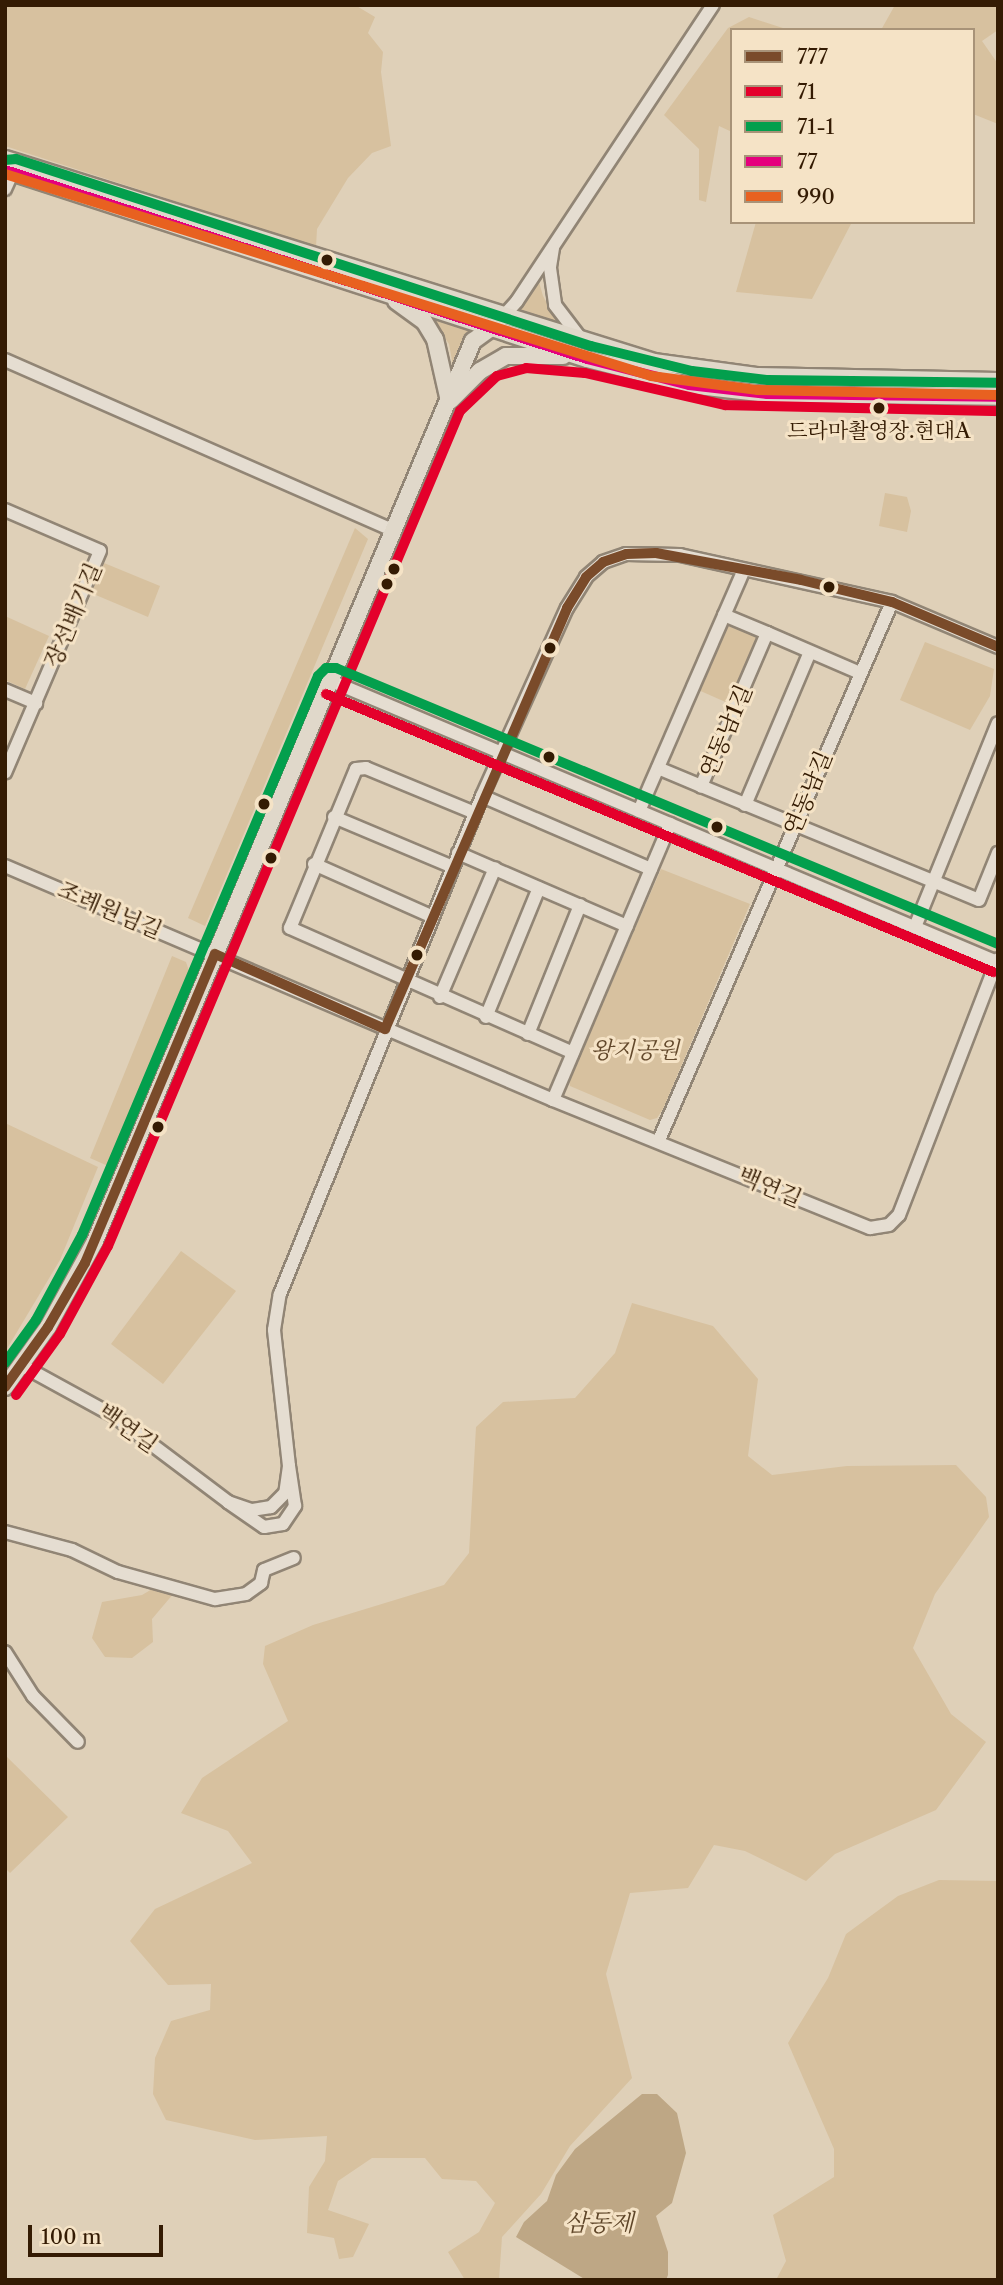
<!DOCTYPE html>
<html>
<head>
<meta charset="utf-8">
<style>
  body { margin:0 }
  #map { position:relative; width:1003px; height:2285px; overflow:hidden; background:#dfd0b8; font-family:"Libre Caslon Text","Noto Serif KR",serif }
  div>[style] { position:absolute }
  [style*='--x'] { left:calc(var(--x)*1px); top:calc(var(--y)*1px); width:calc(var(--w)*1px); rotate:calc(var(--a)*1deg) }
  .green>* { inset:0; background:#d7c19f }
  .water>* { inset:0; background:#bea785 }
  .roads { filter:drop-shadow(2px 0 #918575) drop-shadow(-2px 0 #918575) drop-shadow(0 2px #918575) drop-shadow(0 -2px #918575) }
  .minor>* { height:12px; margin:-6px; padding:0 6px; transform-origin:6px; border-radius:6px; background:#e5ddd1 }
  .major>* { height:16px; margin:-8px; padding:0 8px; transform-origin:8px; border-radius:8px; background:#e0d8ca }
  .bus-1>* { height:10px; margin:-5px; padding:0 5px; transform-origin:5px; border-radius:5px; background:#7a4b2a }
  .bus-2>* { height:10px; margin:-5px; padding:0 5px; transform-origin:5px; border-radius:5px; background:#e4002b }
  .bus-3>* { height:10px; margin:-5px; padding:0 5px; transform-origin:5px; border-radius:5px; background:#039f4d }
  .bus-4>* { height:10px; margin:-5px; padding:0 5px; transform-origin:5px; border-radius:5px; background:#e5007d }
  .bus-5>* { height:10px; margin:-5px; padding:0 5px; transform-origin:5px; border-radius:5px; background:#e86120 }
  .dots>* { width:19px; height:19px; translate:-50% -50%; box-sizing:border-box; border:4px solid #f5e3c6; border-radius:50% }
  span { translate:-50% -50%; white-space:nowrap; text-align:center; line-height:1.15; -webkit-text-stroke:6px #f5e3c6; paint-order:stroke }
  .bus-label { font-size:21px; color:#341b03 }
  .street-label { font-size:23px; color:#341b03 }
  .park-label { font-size:23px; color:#63492c; font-style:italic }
  .water-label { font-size:24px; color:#5f4629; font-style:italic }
  .frame { position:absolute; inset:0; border:7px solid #341b03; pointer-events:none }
  .legend { position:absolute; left:730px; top:28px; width:245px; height:196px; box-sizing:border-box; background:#f5e3c6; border:2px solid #a89378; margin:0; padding:9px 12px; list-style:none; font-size:21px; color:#341b03 }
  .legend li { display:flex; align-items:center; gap:14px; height:35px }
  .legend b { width:35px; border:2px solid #a89378 }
  .scale { position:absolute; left:28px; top:2225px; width:135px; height:32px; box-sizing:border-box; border:4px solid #341b03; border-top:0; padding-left:9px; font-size:21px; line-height:24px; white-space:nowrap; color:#341b03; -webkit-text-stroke:5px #f5e3c6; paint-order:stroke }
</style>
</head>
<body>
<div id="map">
  <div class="green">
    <div style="clip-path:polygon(5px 5px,355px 5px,375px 17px,368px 33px,383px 52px,381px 72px,391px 146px,372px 153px,348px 178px,317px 229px,316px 247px,5px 146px)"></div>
    <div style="clip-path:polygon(895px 5px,998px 5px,998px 30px,982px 41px,998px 64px,998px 124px,973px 114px,973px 30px,881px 30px)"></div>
    <div style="clip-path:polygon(749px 17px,789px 30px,732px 30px,732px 132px,719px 126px,706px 202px,699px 200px,699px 149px,664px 115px,728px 28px)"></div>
    <div style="clip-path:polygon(756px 222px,852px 222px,812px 299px,736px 292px)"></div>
    <div style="clip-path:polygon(539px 282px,543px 296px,559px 325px,520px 310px)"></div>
    <div style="clip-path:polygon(431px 317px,474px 330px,453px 366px,449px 344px)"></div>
    <div style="clip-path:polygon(885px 493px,907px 497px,911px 511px,907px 532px,879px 526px)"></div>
    <div style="clip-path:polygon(355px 528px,368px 539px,205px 926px,188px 918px)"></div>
    <div style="clip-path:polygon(104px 563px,160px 586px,148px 617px,91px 593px)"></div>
    <div style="clip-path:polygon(5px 616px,49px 636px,25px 689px,5px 680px)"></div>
    <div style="clip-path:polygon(724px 621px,761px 637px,730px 704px,696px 689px)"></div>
    <div style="clip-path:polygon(925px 642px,994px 669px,990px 696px,970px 730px,900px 700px)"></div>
    <div style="clip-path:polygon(661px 869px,750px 904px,663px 1109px,657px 1118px,650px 1120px,570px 1086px,569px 1081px)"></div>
    <div style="clip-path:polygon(172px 956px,186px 962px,189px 971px,108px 1166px,90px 1158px)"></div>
    <div style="clip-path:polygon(5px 1123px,98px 1167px,60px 1260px,5px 1352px)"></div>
    <div style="clip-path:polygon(181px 1251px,236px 1291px,163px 1384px,111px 1344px)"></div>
    <div style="clip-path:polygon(632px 1303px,713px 1326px,758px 1379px,748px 1456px,772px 1475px,847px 1466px,956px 1465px,986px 1497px,989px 1517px,935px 1594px,913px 1648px,951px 1714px,986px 1742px,936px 1810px,835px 1854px,806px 1881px,745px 1851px,714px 1845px,688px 1888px,630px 1893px,606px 1974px,632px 2078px,570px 2146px,541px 2194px,502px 2237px,499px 2280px,465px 2280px,448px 2252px,479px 2232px,495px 2203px,476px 2181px,442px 2179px,425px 2158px,372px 2158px,338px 2181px,328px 2210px,369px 2224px,353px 2257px,339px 2259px,334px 2238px,307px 2233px,309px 2187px,325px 2161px,327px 2136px,255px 2140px,166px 2120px,153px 2094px,155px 2058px,171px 2021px,210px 2010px,211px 1984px,168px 1985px,130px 1941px,155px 1909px,252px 1863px,228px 1831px,181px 1813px,202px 1778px,288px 1721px,263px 1664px,265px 1646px,313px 1625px,444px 1585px,469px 1553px,476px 1427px,503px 1402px,575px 1398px,615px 1353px)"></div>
    <div style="clip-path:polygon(159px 1585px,174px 1593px,152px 1619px,153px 1642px,132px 1658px,105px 1657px,92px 1638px,102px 1602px,142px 1595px)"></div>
    <div style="clip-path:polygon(5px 1755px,68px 1817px,10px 1873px,5px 1868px)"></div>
    <div style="clip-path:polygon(939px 1880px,998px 1881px,998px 2280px,776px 2280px,786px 2261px,773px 2215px,834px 2177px,834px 2149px,788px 2043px,828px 1978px,846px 1934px,898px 1896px)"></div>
  </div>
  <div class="water">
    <div style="clip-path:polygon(642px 2094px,657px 2094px,677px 2113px,686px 2153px,672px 2203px,656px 2216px,668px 2252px,668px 2275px,666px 2280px,586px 2280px,516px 2237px,524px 2222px,547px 2201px,556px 2175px,575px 2149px)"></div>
  </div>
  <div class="roads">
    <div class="minor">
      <div style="--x:5;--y:189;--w:24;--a:-66"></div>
      <div style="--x:553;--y:248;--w:20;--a:99"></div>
      <div style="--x:550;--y:268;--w:37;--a:82"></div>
      <div style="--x:555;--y:305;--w:43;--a:52.6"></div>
      <div style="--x:500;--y:320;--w:25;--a:-48"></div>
      <div style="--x:517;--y:301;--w:355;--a:-56.5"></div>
      <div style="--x:5;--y:360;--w:426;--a:23.7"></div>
      <div style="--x:5;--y:510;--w:103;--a:23.3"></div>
      <div style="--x:100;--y:551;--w:241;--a:113.2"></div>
      <div style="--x:724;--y:615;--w:47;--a:22.7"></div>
      <div style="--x:860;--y:673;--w:101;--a:-156.7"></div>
      <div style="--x:767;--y:633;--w:167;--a:113.3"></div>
      <div style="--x:701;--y:786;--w:300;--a:22.3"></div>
      <div style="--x:979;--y:900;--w:51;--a:-68"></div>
      <div style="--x:331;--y:681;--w:723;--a:22.88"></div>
      <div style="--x:5;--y:690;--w:34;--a:23"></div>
      <div style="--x:658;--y:768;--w:47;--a:22.7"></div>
      <div style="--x:482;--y:796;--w:184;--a:23.4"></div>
      <div style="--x:745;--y:805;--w:166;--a:-67"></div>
      <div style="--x:639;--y:811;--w:261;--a:-66.5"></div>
      <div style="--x:475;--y:813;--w:118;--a:-157.6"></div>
      <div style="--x:366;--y:768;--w:10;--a:174"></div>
      <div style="--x:356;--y:769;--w:172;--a:112.5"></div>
      <div style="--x:290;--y:928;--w:309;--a:23.8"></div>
      <div style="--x:334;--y:817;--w:129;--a:22.8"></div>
      <div style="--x:458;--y:853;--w:184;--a:23.4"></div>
      <div style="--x:314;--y:864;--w:128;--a:24"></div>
      <div style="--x:5;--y:866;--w:596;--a:23.12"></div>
      <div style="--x:553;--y:1100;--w:342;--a:22"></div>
      <div style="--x:870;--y:1228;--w:19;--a:-9"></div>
      <div style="--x:889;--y:1225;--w:14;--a:-45"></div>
      <div style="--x:899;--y:1215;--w:274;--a:-68.9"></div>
      <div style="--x:915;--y:927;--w:220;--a:-67.9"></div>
      <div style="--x:440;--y:997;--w:140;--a:-66.9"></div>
      <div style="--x:486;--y:1017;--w:139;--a:-67.7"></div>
      <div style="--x:528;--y:1034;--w:139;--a:-68"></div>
      <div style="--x:553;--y:1100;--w:300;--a:-67"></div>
      <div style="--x:659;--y:1140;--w:586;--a:-66.58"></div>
      <div style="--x:21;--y:1365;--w:106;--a:28.7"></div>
      <div style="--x:114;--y:1416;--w:143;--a:37"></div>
      <div style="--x:228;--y:1502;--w:44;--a:34.8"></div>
      <div style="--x:264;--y:1527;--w:19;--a:-9"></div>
      <div style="--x:283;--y:1524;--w:22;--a:-56"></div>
      <div style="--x:295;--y:1506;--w:40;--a:-98.5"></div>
      <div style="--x:289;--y:1466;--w:27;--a:98"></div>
      <div style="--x:285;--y:1493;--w:20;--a:135"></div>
      <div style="--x:271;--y:1507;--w:20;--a:171"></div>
      <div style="--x:251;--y:1510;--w:24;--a:-161"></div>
      <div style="--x:289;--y:1466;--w:137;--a:-96.3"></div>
      <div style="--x:274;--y:1330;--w:36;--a:-81"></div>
      <div style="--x:280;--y:1294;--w:537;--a:-67.92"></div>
      <div style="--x:482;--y:796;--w:206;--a:-65.7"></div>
      <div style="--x:567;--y:608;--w:36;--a:-58"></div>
      <div style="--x:586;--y:577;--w:23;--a:-41"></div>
      <div style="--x:603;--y:562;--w:24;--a:-19"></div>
      <div style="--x:626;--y:554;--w:54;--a:1.1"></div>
      <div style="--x:680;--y:555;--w:217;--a:12.5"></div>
      <div style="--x:892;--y:602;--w:115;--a:23"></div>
      <div style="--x:5;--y:1532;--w:69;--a:15"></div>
      <div style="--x:72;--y:1550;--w:51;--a:25.6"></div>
      <div style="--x:118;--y:1572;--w:101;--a:15.6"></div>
      <div style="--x:215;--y:1599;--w:31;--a:-9"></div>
      <div style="--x:246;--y:1594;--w:19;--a:-36"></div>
      <div style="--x:261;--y:1583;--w:13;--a:-77"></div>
      <div style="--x:264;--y:1570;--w:32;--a:-22"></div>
      <div style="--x:5;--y:1652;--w:52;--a:57.5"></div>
      <div style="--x:33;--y:1696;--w:64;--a:45.6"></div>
    </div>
    <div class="major">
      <div style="--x:5;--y:159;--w:680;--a:17.37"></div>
      <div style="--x:654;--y:362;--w:105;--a:7.7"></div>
      <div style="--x:758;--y:376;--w:240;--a:1.2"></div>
      <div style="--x:5;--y:170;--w:612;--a:17.99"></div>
      <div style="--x:587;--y:359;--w:105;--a:14.3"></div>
      <div style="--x:689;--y:385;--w:79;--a:6.6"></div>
      <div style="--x:767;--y:394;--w:231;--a:0.7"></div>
      <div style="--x:396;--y:301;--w:34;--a:36"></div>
      <div style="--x:424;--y:321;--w:21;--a:59"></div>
      <div style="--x:435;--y:339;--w:64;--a:77.3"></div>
      <div style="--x:451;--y:400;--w:41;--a:-45"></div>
      <div style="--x:480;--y:371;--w:30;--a:-30"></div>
      <div style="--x:506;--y:356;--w:57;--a:0"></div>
      <div style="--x:5;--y:1387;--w:74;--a:-54.4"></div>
      <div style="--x:48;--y:1327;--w:98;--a:-61.3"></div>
      <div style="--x:95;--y:1241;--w:976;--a:-67.22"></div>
      <div style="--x:473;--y:341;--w:24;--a:-36"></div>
    </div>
  </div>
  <div class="bus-1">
    <div style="--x:215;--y:954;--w:186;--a:23.8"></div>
    <div style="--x:385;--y:1029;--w:459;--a:-66.6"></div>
    <div style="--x:567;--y:608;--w:36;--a:-58"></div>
    <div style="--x:586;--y:577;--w:23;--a:-41"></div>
    <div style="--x:603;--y:562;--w:24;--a:-19"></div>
    <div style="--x:626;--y:554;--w:30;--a:-2"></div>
    <div style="--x:656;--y:553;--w:147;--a:10.5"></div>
    <div style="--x:801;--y:580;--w:94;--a:13.6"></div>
    <div style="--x:892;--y:602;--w:115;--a:23"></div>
    <div style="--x:5;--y:1387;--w:74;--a:-54.4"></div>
    <div style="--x:48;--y:1327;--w:74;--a:-60"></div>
    <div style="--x:85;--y:1263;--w:335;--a:-67.2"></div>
  </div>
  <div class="bus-2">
    <div style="--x:326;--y:694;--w:723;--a:22.63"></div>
    <div style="--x:16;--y:1395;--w:75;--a:-54.2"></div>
    <div style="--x:60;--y:1334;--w:100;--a:-61.4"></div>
    <div style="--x:108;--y:1246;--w:906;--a:-67.14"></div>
    <div style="--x:460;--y:411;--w:51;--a:-43.4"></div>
    <div style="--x:497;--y:376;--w:30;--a:-15"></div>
    <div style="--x:526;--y:368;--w:59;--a:4.8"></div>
    <div style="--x:585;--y:373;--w:144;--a:12.9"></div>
    <div style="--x:725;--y:405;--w:273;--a:1.3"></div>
  </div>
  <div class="bus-3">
    <div style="--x:5;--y:160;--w:11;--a:-5"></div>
    <div style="--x:16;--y:159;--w:605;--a:18.02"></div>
    <div style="--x:591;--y:346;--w:104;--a:13.9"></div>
    <div style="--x:692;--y:371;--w:77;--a:6.8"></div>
    <div style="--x:768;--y:380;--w:230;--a:0.7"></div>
    <div style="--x:5;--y:1363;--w:53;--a:-54.2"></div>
    <div style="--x:36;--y:1320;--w:97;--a:-61.6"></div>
    <div style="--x:82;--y:1235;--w:607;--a:-67.11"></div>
    <div style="--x:318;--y:676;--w:11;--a:-45"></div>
    <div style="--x:326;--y:668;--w:10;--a:0"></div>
    <div style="--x:336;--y:668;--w:717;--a:22.63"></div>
  </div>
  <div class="bus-4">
    <div style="--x:5;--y:170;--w:612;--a:17.99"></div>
    <div style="--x:587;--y:359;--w:105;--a:14.3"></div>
    <div style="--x:689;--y:385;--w:79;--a:6.6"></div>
    <div style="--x:767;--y:394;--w:231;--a:0.7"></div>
  </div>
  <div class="bus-5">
    <div style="--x:5;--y:174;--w:677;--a:17.36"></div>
    <div style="--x:651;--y:376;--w:108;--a:7.5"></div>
    <div style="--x:758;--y:390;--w:240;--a:1.2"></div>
  </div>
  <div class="dots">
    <div style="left:327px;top:260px;background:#341b03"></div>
    <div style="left:879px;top:408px;background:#341b03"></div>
    <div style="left:394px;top:569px;background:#341b03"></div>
    <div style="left:387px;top:584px;background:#341b03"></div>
    <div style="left:829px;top:587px;background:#341b03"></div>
    <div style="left:550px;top:648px;background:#341b03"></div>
    <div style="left:549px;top:757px;background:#341b03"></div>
    <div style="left:264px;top:804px;background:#341b03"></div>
    <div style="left:717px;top:827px;background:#341b03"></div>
    <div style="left:271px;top:858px;background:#341b03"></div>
    <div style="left:417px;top:955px;background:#341b03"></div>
    <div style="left:158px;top:1127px;background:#341b03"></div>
  </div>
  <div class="bus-label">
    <span style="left:879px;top:431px">드라마촬영장.현대A</span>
  </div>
  <div class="street-label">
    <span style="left:73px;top:615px;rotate:-67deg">장선배기길</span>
    <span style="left:726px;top:731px;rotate:-67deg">연동남1길</span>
    <span style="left:808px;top:793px;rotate:-67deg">연동남길</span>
    <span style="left:110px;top:910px;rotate:23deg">조례원님길</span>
    <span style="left:770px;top:1187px;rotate:23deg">백연길</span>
    <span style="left:128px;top:1428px;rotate:35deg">백연길</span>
  </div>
  <div class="park-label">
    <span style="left:635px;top:1050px">왕지공원</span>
  </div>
  <div class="water-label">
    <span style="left:599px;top:2223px">삼동제</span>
  </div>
  <div class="frame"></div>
  <ul class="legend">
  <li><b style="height:9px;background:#7a4b2a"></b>777</li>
  <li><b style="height:9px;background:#e4002b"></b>71</li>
  <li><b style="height:9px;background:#039f4d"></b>71-1</li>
  <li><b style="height:9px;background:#e5007d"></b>77</li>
  <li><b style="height:9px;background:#e86120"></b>990</li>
  </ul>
  <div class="scale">100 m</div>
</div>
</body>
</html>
